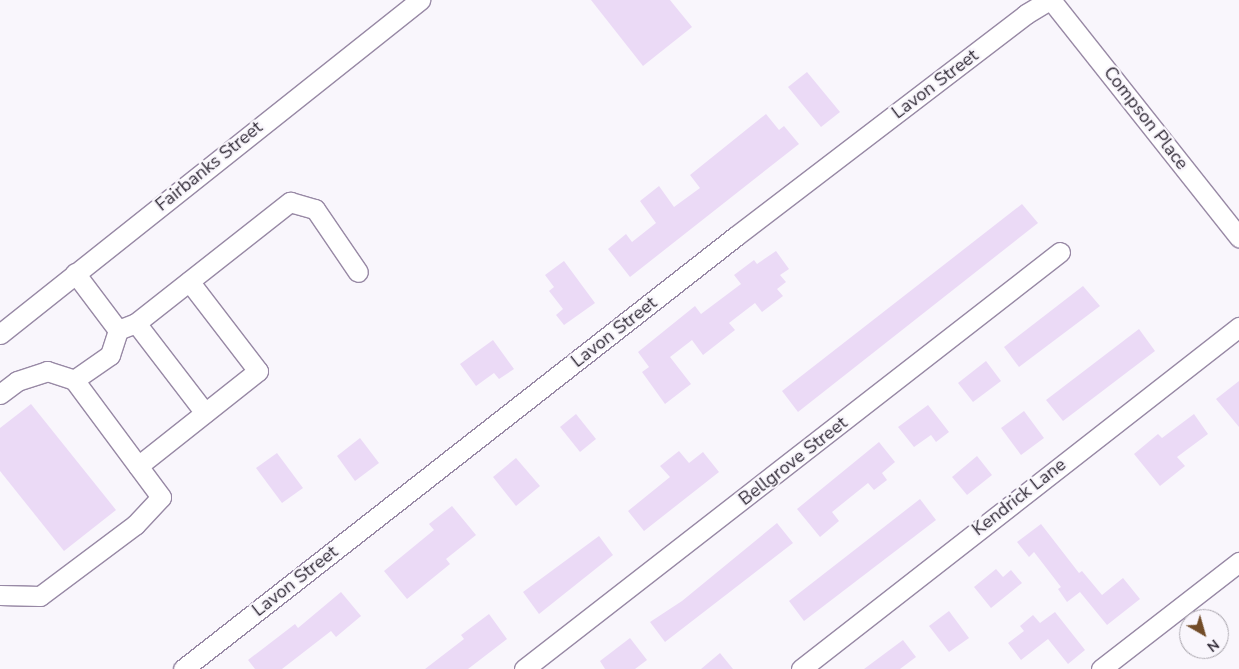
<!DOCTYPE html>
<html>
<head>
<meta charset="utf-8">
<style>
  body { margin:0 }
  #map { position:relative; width:1239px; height:669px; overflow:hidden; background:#f9f6fc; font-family:"Nunito Sans",sans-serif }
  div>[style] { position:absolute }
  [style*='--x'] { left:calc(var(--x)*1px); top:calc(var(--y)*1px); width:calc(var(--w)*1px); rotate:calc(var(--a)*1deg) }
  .building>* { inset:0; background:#ebdaf6 }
  .roads { filter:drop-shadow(1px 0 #9889a5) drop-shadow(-1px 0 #9889a5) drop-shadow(0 1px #9889a5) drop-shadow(0 -1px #9889a5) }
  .minor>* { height:19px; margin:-9.5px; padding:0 9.5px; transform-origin:9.5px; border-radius:9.5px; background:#fff }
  span { translate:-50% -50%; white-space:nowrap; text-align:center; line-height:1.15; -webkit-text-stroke:4.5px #f9f6fc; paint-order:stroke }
  .street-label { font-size:18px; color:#312b37 }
  .north { position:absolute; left:1179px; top:609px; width:50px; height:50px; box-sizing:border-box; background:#f9f6fc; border:1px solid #a9a5ad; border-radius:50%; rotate:142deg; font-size:14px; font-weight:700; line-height:20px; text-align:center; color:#312b37 }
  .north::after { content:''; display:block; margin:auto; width:18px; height:22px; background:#724c28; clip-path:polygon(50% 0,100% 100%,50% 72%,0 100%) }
</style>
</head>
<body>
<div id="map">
  <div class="building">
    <div style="clip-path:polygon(591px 0,670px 0,692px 27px,643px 66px)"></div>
    <div style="clip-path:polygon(807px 72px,840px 112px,821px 127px,788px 87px)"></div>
    <div style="clip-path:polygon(766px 114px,779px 130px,784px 126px,799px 144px,630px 277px,608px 249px,626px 234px,632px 242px,656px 223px,640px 201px,659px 186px,674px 207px,700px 188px,690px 175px)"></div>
    <div style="clip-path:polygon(1022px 204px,1038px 223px,798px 412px,782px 391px)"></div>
    <div style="clip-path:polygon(776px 251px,789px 269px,780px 275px,786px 282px,777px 289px,783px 296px,762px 312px,755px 303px,729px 323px,735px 330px,703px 355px,692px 340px,670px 357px,691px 384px,665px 404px,642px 372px,649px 367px,638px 352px,695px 306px,701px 314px,741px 284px,734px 275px,754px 260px,757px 264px)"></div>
    <div style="clip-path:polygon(564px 261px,595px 303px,564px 325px,556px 315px,563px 309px,549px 291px,554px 287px,545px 275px)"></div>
    <div style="clip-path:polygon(1083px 286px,1100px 306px,1019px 367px,1004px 347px)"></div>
    <div style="clip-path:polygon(1139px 329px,1155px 351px,1063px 421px,1046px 400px)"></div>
    <div style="clip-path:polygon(493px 340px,514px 369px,499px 379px,494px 373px,476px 386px,460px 364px)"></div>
    <div style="clip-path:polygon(986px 361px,1001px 381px,973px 402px,958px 383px)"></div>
    <div style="clip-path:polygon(1239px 381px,1239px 427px,1216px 399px)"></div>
    <div style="clip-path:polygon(31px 404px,116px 510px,64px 551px,0 471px,0 428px)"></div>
    <div style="clip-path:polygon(928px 405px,949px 432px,936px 442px,931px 435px,914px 447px,898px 427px)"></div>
    <div style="clip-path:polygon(1024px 411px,1044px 438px,1021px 455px,1001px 428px)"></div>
    <div style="clip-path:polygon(576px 414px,596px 439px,580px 452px,560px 427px)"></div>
    <div style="clip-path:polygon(1194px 414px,1208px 434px,1177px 457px,1185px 466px,1160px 486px,1134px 454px,1158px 434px,1162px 438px)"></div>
    <div style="clip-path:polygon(360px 438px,379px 463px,355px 481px,337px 456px)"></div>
    <div style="clip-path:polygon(879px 442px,895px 462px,882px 473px,887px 480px,874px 490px,868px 483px,832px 512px,839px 521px,820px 537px,797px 509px)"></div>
    <div style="clip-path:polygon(679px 451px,689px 463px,703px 452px,719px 472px,644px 531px,628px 511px,670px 477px,660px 466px)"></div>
    <div style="clip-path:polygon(277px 453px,303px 488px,282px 503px,256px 468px)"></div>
    <div style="clip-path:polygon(977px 456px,992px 475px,967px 495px,952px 477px)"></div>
    <div style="clip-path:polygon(516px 458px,540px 486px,516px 506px,493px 477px)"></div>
    <div style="clip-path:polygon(920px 499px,936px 520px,804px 621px,789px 601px)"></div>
    <div style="clip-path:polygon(452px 506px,476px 535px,446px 559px,450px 564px,407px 599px,384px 571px,434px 530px,429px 524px)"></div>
    <div style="clip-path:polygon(777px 523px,793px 543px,665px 642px,650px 622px,682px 601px)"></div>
    <div style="clip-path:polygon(1041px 524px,1079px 573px,1082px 571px,1102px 595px,1123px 578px,1140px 599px,1107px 625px,1080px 592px,1067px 602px,1058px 589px,1061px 587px,1034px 552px,1029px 557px,1017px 542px)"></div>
    <div style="clip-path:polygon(599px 536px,613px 555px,539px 614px,523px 592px)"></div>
    <div style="clip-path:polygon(996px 569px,1003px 577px,1011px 570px,1022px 583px,991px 608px,974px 587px)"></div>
    <div style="clip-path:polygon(341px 592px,361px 616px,336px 637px,331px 631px,282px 669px,255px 669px,248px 660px,295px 624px,298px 628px)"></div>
    <div style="clip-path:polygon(949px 611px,969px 638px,949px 652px,929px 626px)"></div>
    <div style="clip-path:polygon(1055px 612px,1085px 650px,1068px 664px,1048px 639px,1021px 660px,1008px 643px,1024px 631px,1020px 626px,1033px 615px,1040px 623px)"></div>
    <div style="clip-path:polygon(489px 614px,507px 639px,468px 669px,425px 669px,464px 639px,461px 635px)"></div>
    <div style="clip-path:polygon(630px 638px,647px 660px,635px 669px,605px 669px,600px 661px)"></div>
    <div style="clip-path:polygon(903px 640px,916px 657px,900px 669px,864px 669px)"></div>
    <div style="clip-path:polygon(720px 653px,733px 669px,701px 669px)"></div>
  </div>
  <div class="roads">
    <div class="minor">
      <div style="--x:1051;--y:0;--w:303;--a:51.6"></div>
      <div style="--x:75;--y:273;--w:71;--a:53"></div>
      <div style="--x:136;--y:323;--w:113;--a:52.5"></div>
      <div style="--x:0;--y:334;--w:537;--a:-38.49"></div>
      <div style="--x:0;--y:394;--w:21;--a:-37"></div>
      <div style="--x:17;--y:381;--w:32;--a:-18"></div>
      <div style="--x:47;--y:371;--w:28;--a:18"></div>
      <div style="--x:74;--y:380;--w:44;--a:-34.8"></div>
      <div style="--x:110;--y:355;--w:26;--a:-72"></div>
      <div style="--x:118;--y:330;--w:19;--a:-21"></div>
      <div style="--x:136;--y:323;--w:196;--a:-38.2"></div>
      <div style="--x:290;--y:202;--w:26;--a:16"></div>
      <div style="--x:315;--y:209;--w:76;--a:55.7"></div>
      <div style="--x:138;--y:466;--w:153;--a:-38.4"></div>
      <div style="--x:258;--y:371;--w:113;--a:-127.5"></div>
      <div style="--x:0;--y:595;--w:40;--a:1.4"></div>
      <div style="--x:40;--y:596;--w:119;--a:-36.8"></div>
      <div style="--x:135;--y:525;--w:38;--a:-47"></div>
      <div style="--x:161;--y:497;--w:146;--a:-126.6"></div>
      <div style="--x:183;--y:669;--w:702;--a:-38.06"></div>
      <div style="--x:736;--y:236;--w:365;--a:-37.4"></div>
      <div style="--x:1026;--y:14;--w:27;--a:-31"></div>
      <div style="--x:524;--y:669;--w:679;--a:-37.88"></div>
      <div style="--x:801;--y:669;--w:556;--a:-37.98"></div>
      <div style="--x:1101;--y:669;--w:175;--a:-37.8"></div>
    </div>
  </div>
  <div class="street-label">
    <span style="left:935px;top:84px;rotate:-37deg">Lavon Street</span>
    <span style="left:1146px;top:118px;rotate:52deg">Compson Place</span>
    <span style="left:209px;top:166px;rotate:-39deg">Fairbanks Street</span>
    <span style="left:614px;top:332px;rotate:-38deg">Lavon Street</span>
    <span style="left:793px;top:461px;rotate:-38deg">Bellgrove Street</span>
    <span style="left:1019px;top:497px;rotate:-38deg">Kendrick Lane</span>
    <span style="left:295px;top:581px;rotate:-38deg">Lavon Street</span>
  </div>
  <div class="north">N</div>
</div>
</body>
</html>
